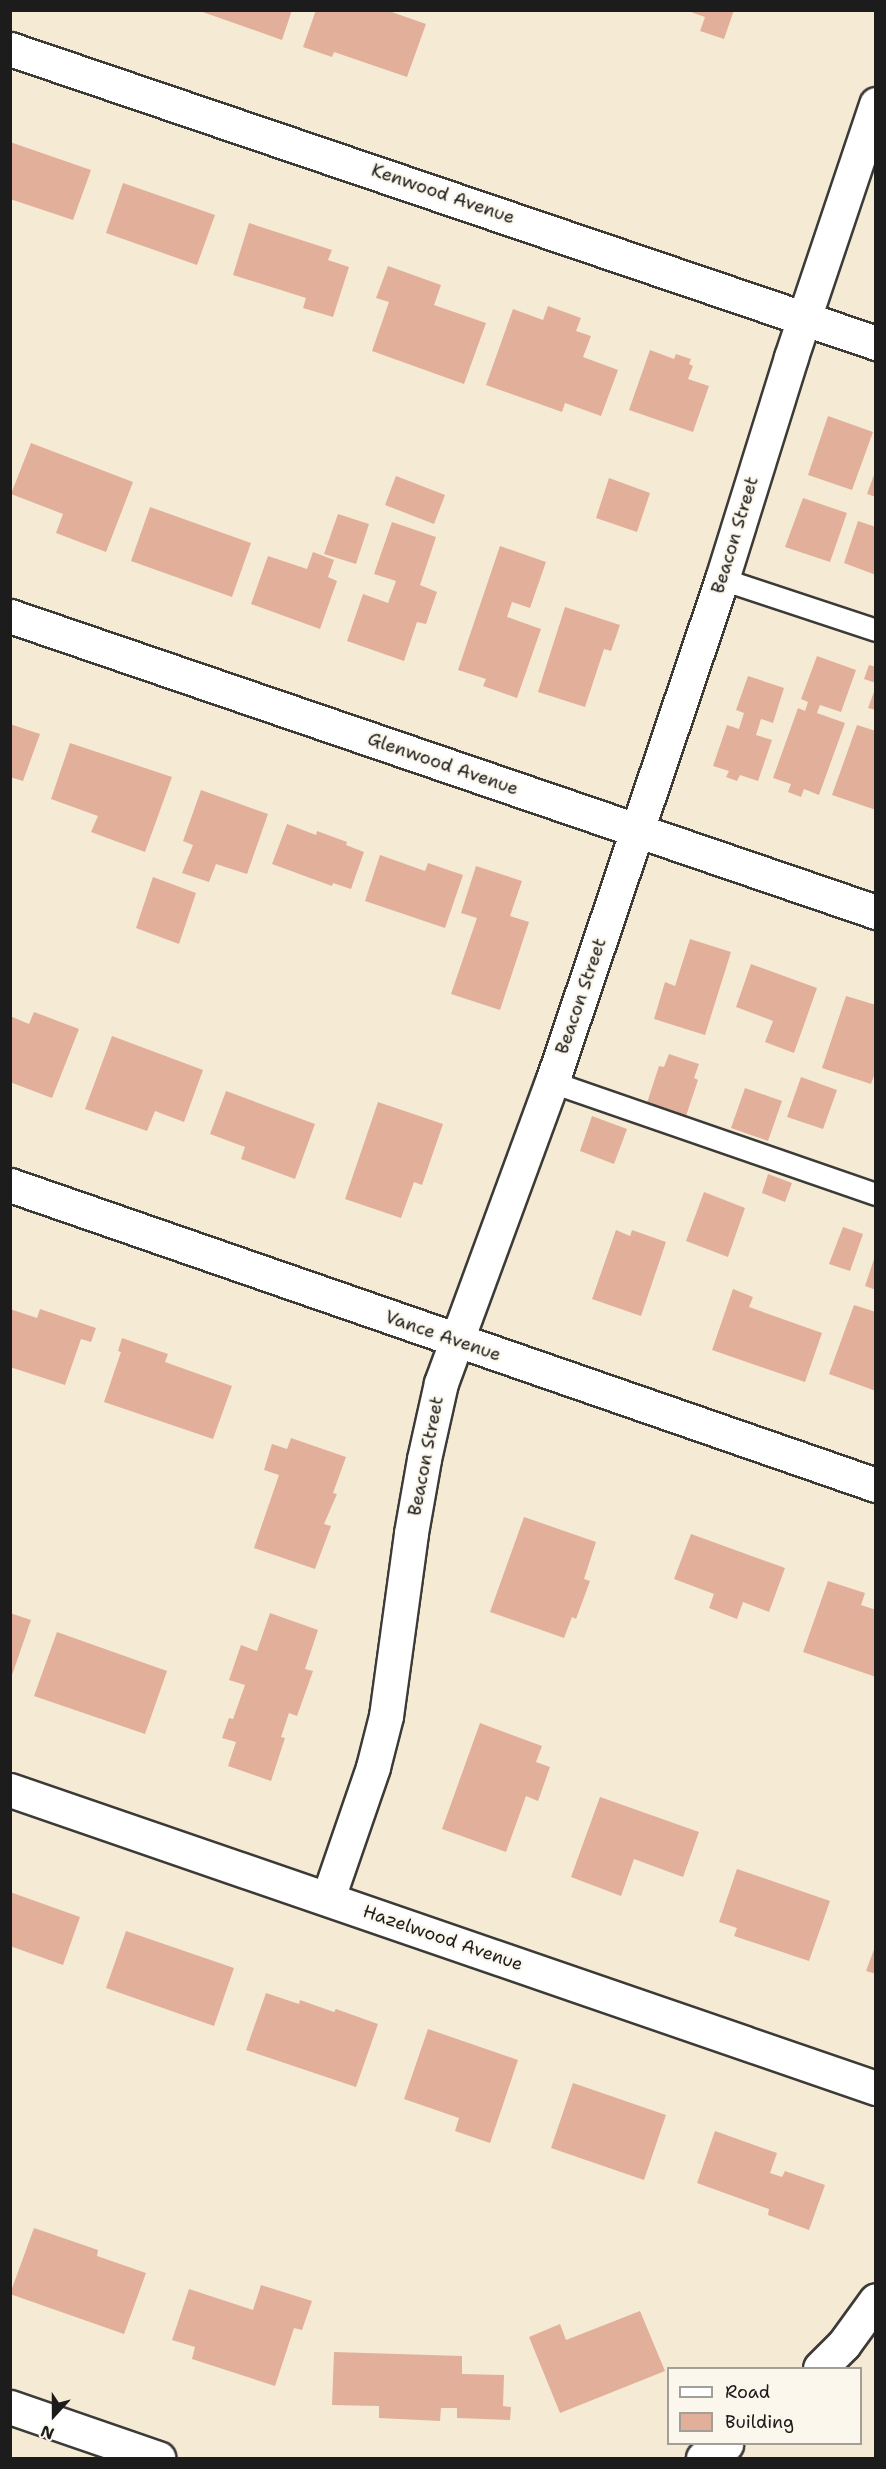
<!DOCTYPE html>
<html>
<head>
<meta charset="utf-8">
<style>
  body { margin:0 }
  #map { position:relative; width:886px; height:2469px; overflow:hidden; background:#f5ebd5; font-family:"Shantell Sans",sans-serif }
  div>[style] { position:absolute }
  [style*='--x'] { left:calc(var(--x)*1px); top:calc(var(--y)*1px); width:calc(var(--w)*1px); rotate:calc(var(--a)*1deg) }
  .building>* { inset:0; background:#e2af9b }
  .roads { filter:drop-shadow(2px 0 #3d3b38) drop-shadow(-2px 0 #3d3b38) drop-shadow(0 2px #3d3b38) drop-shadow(0 -2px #3d3b38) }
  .lane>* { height:21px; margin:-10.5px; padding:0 10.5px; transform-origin:10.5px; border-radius:10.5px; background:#fff }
  .street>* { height:33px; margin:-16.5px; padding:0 16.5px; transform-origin:16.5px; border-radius:16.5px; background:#fff }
  .secondary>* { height:33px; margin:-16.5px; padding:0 16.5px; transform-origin:16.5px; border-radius:16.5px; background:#fff }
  span { translate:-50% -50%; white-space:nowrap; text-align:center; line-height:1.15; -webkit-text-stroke:4.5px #fbf7ec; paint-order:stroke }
  .street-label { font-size:18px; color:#1c1c1c }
  .frame { position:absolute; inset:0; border:12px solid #1c1c1c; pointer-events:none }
  .legend { position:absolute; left:667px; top:2367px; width:195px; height:78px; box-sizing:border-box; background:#fbf7ec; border:2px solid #a29f99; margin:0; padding:8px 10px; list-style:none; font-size:18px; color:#1c1c1c }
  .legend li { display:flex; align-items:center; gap:12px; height:30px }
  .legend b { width:30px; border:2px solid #a29f99 }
  .north { position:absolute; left:24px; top:2385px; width:60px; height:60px; -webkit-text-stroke:4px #fbf7ec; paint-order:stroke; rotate:201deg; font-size:16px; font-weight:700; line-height:24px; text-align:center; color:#1c1c1c }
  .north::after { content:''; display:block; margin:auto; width:21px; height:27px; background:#1c1c1c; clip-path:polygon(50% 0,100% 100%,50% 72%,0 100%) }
</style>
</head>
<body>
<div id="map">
  <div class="building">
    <div style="clip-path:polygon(197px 10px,292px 10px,282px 40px)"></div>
    <div style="clip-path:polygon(316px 10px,386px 10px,426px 24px,407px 77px,334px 52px,332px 57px,303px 47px)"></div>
    <div style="clip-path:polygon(734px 10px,724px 39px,700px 31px,705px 17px,688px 11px)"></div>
    <div style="clip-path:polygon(10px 142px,91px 170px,73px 220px,10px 199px)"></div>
    <div style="clip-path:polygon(123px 183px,215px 215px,197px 265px,106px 233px)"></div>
    <div style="clip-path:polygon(249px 223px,332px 250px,328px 260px,349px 267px,333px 317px,303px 308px,306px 298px,233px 275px)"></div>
    <div style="clip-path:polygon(388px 266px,441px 285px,434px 305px,486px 323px,464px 384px,372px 351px,389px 302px,376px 298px)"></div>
    <div style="clip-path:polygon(548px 306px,581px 318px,576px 331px,591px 336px,583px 357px,618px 370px,601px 416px,565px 403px,562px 412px,486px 385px,513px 309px,543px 320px)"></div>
    <div style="clip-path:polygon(650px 350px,674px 359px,676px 354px,691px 359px,689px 364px,693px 366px,688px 379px,709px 386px,693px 432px,629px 410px)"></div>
    <div style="clip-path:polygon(828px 416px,873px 432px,852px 490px,808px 475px)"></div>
    <div style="clip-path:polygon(31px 443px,133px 482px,106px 552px,56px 533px,63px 514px,11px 494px)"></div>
    <div style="clip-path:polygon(875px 472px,876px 472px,876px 497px,867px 494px)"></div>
    <div style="clip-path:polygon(396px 476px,445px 495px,434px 524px,385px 505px)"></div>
    <div style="clip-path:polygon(609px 478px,650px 493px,637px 532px,596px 518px)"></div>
    <div style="clip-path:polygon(803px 498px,847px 513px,830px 562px,785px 547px)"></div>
    <div style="clip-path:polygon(150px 507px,251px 543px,232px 597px,131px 561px)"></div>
    <div style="clip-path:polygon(338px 514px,369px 524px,356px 564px,324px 554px)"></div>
    <div style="clip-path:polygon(858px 521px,876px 527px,876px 575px,844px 563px)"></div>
    <div style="clip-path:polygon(392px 522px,436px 537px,420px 585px,437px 592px,426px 624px,417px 622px,404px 661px,347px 641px,363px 594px,388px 603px,396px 581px,374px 574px)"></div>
    <div style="clip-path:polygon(500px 546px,546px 562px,530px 608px,512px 602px,507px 617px,541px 629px,517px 698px,483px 686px,486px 679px,458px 670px)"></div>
    <div style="clip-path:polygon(313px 552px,334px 560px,328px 577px,337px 581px,320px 629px,251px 604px,268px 556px,307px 569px)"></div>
    <div style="clip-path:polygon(565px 607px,620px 625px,611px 651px,604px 649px,585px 707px,538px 692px)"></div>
    <div style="clip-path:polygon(817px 656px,856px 670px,841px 712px,820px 705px,817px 713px,845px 723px,819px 795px,804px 789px,801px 797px,788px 792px,791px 784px,773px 778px,798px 708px,805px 711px,808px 702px,801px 699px)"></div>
    <div style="clip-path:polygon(869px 665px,876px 667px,876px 683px,864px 679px)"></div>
    <div style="clip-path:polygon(748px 676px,784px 688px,773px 723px,761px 719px,756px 735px,772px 740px,758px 781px,740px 775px,737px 781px,726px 777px,729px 771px,713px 766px,727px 725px,739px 729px,744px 713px,736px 710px)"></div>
    <div style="clip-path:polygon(875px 689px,876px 689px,876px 710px,868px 708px)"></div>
    <div style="clip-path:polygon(10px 724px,40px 734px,23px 781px,10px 777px)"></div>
    <div style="clip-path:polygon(857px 725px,876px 731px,876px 810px,832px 795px)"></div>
    <div style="clip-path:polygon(70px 743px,172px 777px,145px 852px,91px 832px,98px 816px,51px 799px)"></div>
    <div style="clip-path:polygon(201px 790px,268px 814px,247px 874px,216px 864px,209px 882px,182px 873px,193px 845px,183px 841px)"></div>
    <div style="clip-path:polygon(287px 824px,316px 835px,317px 831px,347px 842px,346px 845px,364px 852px,351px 889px,333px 883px,332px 886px,272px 864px)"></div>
    <div style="clip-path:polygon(380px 855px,425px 871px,428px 863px,463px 875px,445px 928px,365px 901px)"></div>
    <div style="clip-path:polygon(476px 866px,522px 881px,510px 916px,529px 922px,500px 1010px,451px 994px,477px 918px,461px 913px)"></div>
    <div style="clip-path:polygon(153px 877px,196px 893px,179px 944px,136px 928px)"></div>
    <div style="clip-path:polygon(690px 939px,731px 952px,705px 1035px,654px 1019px,665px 982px,675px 986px)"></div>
    <div style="clip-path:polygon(751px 964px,817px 988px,794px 1053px,765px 1042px,773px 1021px,736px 1007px)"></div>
    <div style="clip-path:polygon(846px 996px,876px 1005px,876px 1070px,871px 1084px,822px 1068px)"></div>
    <div style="clip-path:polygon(34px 1012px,79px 1029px,52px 1098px,10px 1082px,10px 1016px,29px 1024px)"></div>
    <div style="clip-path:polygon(112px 1036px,203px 1070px,184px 1122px,155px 1111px,147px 1131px,85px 1109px)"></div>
    <div style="clip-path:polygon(669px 1054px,699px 1064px,694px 1078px,698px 1080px,686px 1116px,647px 1103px,659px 1066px,664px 1067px)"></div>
    <div style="clip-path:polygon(801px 1077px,837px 1090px,823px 1129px,787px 1117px)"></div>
    <div style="clip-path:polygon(745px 1088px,782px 1101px,768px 1141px,731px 1128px)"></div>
    <div style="clip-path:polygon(226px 1091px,315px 1124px,295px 1179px,241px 1159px,245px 1147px,210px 1134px)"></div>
    <div style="clip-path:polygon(378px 1102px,443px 1124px,422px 1185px,414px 1182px,401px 1218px,345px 1199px)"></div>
    <div style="clip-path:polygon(592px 1116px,627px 1129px,614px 1164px,580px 1151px)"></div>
    <div style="clip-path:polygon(768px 1174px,792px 1183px,785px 1202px,762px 1193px)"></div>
    <div style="clip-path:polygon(704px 1192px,745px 1208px,728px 1257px,686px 1241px)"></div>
    <div style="clip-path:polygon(843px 1227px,863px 1234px,850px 1271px,829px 1264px)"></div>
    <div style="clip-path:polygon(616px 1230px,630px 1236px,632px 1230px,666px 1242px,641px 1316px,592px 1299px)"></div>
    <div style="clip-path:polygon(875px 1256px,876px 1256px,876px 1290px,865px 1286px)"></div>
    <div style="clip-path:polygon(733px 1289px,753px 1297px,749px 1307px,822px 1333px,805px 1382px,712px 1350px)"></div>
    <div style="clip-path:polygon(854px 1305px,876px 1312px,876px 1391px,829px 1374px)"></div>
    <div style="clip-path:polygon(10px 1309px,37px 1318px,40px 1309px,96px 1328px,91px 1342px,81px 1339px,65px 1385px,10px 1367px)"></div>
    <div style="clip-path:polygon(122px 1338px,168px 1354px,165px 1362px,232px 1386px,213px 1439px,104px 1402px,121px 1352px,118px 1351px)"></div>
    <div style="clip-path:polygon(291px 1438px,346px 1457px,333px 1493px,337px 1494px,324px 1524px,331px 1526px,315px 1569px,254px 1548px,279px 1475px,264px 1470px,272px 1444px,287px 1449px)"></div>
    <div style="clip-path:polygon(524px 1517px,596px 1542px,584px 1579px,590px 1581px,576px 1619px,572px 1617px,564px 1638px,490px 1612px)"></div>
    <div style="clip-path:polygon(691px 1534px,785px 1568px,769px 1612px,743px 1602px,737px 1619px,709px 1608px,714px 1594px,674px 1579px)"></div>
    <div style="clip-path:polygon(828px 1581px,865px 1593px,861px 1605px,876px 1610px,876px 1677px,803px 1652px)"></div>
    <div style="clip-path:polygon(10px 1613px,31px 1620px,11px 1678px,10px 1678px)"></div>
    <div style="clip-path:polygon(270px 1613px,318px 1630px,305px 1669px,313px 1671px,297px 1716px,289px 1713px,281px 1737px,285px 1738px,271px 1781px,228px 1766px,236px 1742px,222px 1738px,229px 1718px,233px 1719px,245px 1685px,229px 1680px,241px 1645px,257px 1651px)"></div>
    <div style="clip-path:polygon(57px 1632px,167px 1671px,145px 1734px,34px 1696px)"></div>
    <div style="clip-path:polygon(480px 1723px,542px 1746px,536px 1762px,550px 1767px,538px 1801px,526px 1796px,506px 1852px,442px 1829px)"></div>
    <div style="clip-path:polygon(600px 1797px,699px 1832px,683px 1877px,634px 1859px,621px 1896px,571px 1877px)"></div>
    <div style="clip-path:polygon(737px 1869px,830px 1901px,809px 1961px,734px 1936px,737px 1928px,719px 1922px)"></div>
    <div style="clip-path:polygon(10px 1892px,80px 1917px,63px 1965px,10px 1946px)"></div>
    <div style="clip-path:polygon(126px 1931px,234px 1968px,214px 2026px,106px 1988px)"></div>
    <div style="clip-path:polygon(876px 1944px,876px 1974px,866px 1971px)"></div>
    <div style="clip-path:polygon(266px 1993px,299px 2004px,300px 2000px,334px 2012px,336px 2009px,378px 2024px,356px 2087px,246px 2050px)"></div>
    <div style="clip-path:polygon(428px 2029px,518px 2060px,490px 2143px,455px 2131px,459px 2118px,404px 2099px)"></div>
    <div style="clip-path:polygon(573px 2083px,666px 2115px,644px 2180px,551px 2148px)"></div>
    <div style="clip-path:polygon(715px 2131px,777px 2153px,770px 2173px,782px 2177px,785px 2171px,825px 2185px,809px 2230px,768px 2215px,769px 2209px,697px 2183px)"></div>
    <div style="clip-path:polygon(34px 2228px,98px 2250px,97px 2256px,146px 2273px,124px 2334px,10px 2294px)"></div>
    <div style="clip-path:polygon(261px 2285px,312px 2301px,302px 2330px,294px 2328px,275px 2386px,192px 2359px,195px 2347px,172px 2340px,189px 2289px,253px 2310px)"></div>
    <div style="clip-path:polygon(640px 2311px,665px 2371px,560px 2413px,529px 2337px,560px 2324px,566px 2340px)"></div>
    <div style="clip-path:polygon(334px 2352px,462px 2356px,462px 2374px,504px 2375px,503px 2406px,511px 2407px,510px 2420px,457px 2418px,457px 2408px,441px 2408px,440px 2421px,379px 2418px,379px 2406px,332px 2405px)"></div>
  </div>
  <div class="roads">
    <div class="lane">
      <div style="--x:722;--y:579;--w:162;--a:18.3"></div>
      <div style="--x:552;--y:1082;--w:343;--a:19.1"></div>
    </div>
    <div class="street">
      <div style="--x:10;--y:49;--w:915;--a:18.75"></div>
      <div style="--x:10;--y:616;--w:915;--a:18.87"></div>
      <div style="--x:10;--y:1790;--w:916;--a:18.99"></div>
      <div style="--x:328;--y:1898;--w:139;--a:-71"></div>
      <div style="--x:373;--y:1767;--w:53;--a:-75.7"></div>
      <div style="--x:386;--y:1716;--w:185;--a:-82.2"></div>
      <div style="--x:411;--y:1533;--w:75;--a:-80"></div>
      <div style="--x:424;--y:1459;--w:78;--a:-77.4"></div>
      <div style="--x:441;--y:1383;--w:321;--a:-69.8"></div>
      <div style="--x:552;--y:1082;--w:531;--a:-71.33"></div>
      <div style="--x:722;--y:579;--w:232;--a:-72.7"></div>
      <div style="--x:791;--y:357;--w:267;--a:-71.4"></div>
      <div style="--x:820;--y:2368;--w:34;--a:-45"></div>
      <div style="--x:844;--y:2344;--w:54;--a:-54"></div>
      <div style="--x:10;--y:2407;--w:157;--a:19"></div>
      <div style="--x:703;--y:2458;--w:27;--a:-31"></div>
    </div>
    <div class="secondary">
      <div style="--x:10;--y:1185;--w:916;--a:19.11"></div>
    </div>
  </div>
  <div class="street-label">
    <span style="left:443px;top:194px;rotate:19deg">Kenwood Avenue</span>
    <span style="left:735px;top:535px;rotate:-73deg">Beacon Street</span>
    <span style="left:443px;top:764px;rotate:19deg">Glenwood Avenue</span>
    <span style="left:581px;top:996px;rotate:-71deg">Beacon Street</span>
    <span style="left:443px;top:1336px;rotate:19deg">Vance Avenue</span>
    <span style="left:426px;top:1456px;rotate:-79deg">Beacon Street</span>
    <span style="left:443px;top:1938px;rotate:19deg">Hazelwood Avenue</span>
  </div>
  <div class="frame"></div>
  <ul class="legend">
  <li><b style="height:8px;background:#fff"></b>Road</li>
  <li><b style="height:16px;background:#e2af9b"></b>Building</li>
  </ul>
  <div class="north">N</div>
</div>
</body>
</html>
